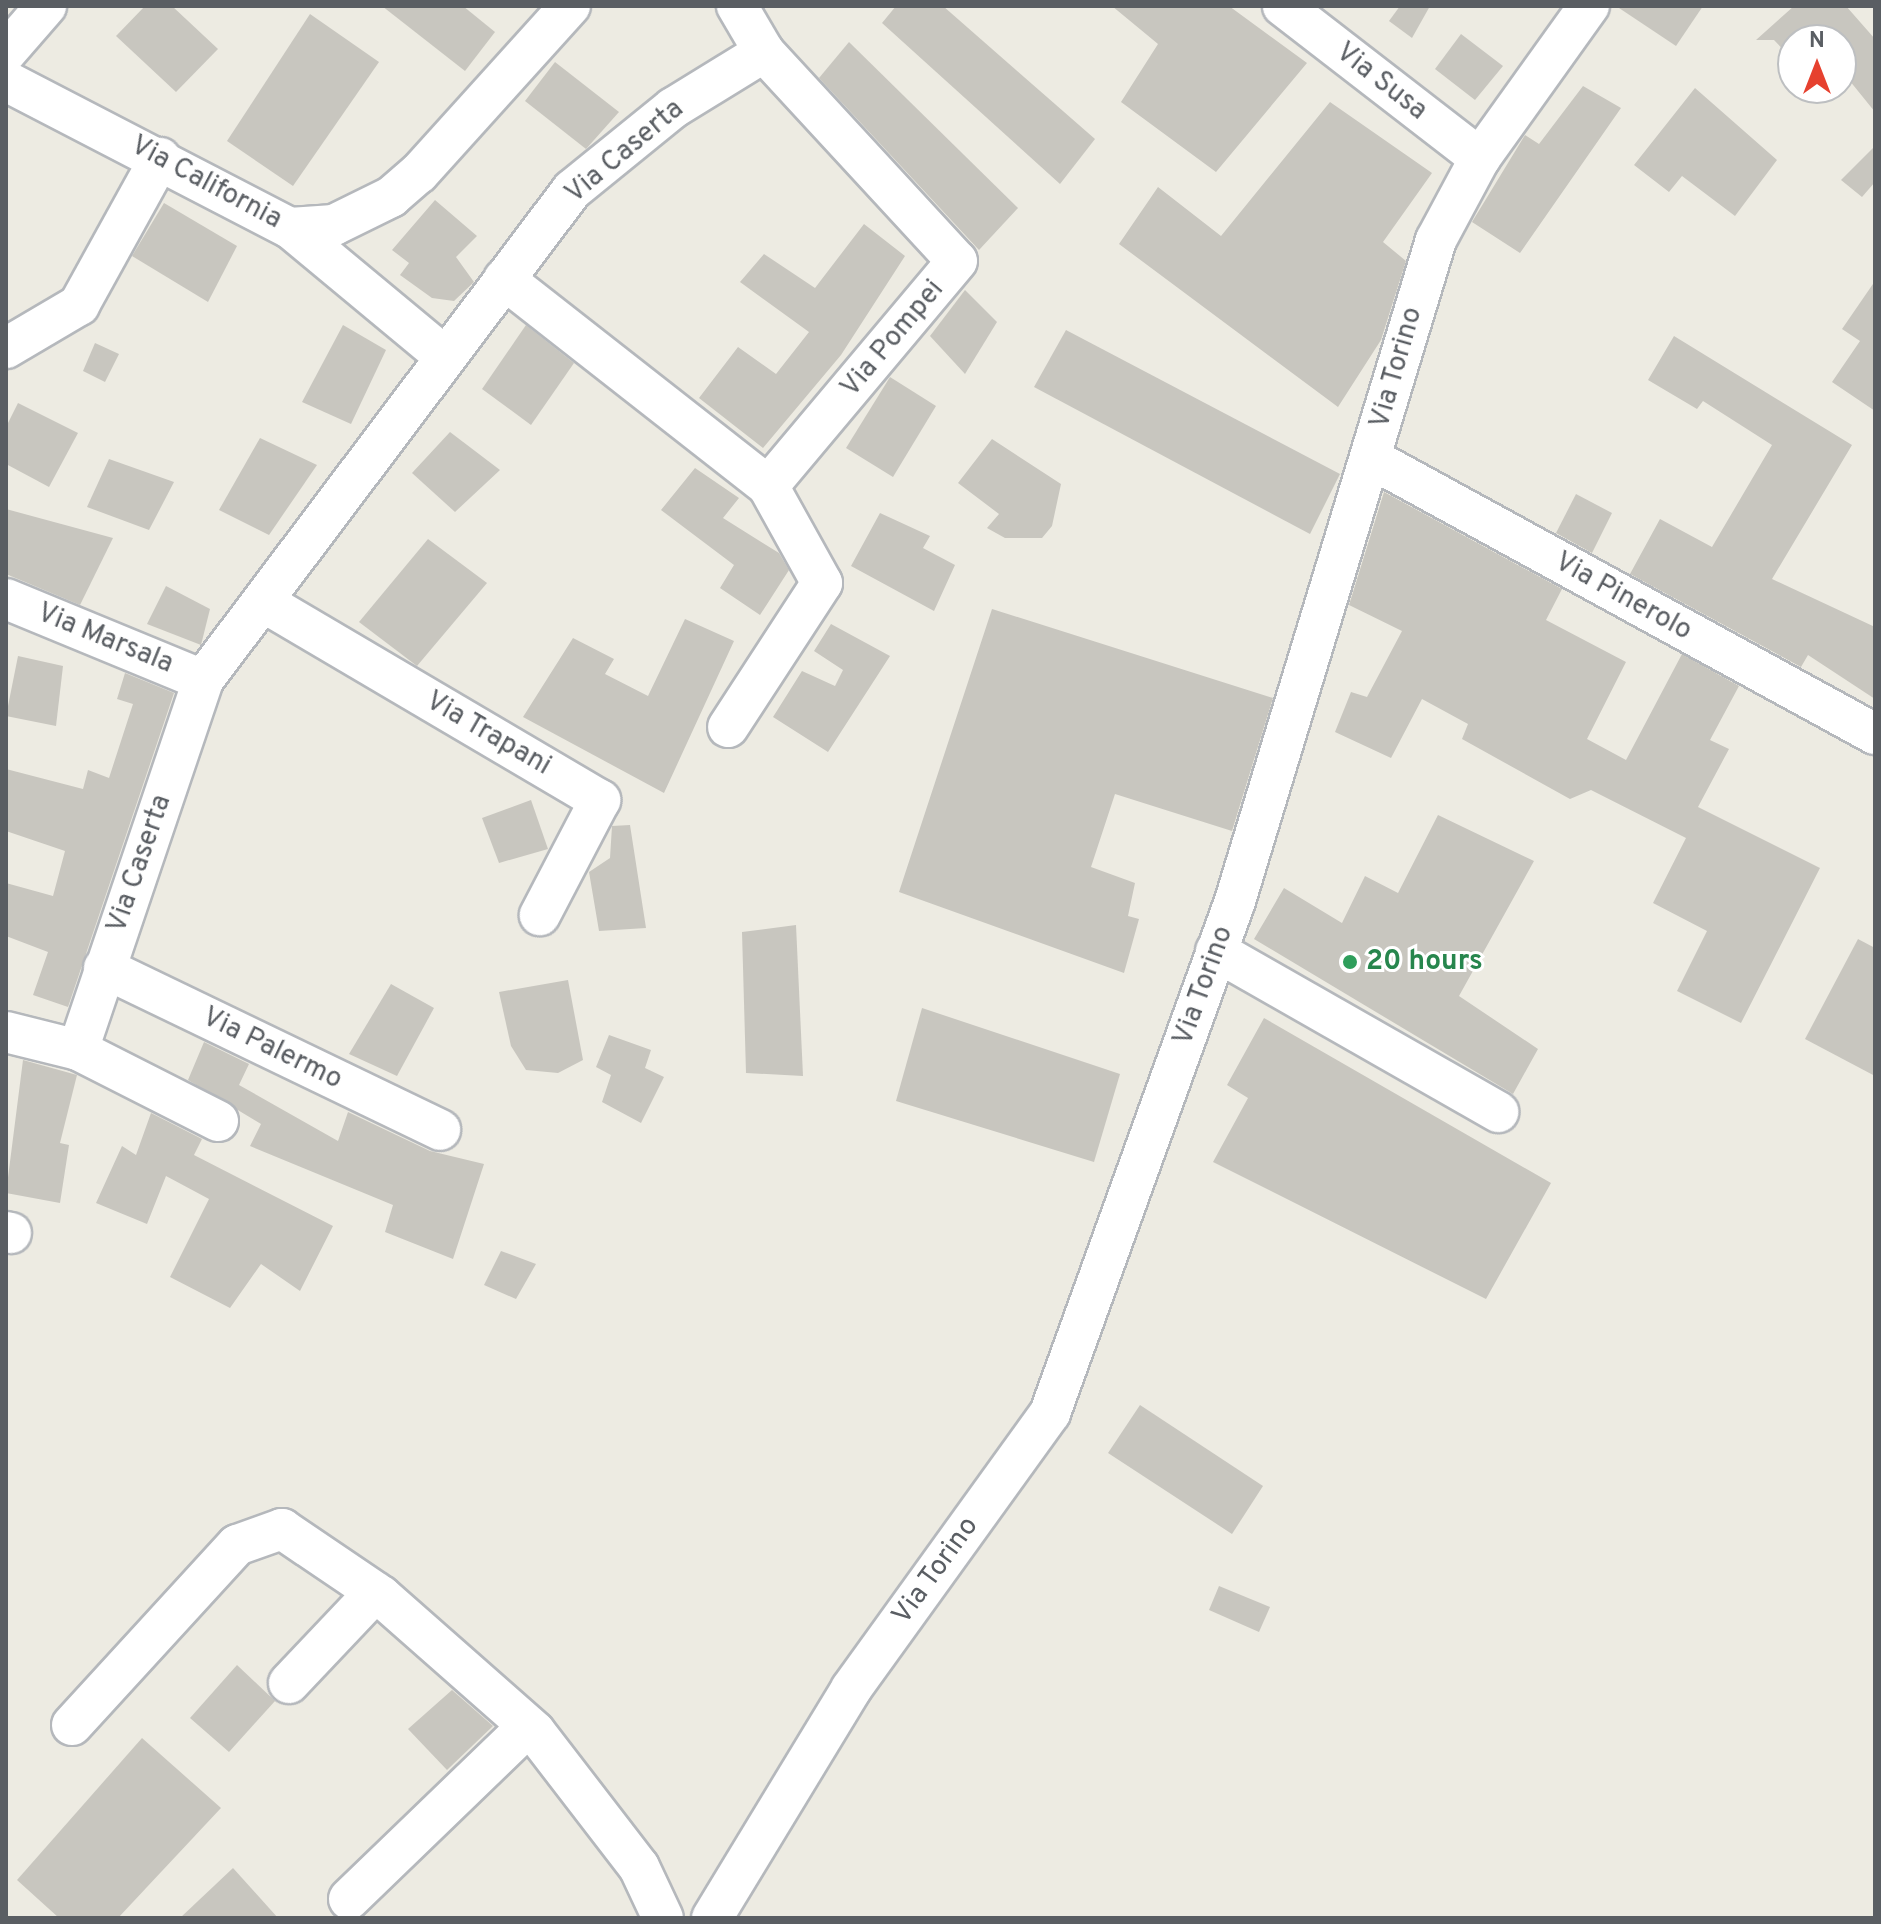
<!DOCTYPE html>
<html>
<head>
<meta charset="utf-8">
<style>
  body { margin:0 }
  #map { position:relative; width:1881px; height:1924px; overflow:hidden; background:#edebe2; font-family:Overpass,sans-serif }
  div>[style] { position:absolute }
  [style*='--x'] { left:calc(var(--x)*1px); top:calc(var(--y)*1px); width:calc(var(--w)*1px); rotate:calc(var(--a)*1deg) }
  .building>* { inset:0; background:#c8c6bf }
  .roads { filter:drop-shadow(2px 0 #b5b8bc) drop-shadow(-2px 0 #b5b8bc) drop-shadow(0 2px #b5b8bc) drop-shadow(0 -2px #b5b8bc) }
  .minor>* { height:40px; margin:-20px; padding:0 20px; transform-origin:20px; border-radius:20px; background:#fff }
  .dots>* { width:22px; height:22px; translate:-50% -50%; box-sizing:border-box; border:4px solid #fff; border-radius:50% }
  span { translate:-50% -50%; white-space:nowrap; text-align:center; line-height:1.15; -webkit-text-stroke:6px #fff; paint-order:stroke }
  .street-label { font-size:28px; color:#5a5e63 }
  .leisure-label { font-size:28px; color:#27864d; font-weight:700 }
  .left { translate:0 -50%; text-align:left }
  .frame { position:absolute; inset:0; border:8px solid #5a5e63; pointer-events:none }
  .north { position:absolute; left:1777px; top:24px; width:80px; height:80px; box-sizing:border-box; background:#fff; border:2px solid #bdbfc1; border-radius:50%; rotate:0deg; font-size:22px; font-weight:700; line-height:32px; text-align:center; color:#5a5e63 }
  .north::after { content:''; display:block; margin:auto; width:28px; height:36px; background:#e6412f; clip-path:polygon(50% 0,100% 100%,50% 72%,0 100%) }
</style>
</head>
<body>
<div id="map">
  <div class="building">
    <div style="clip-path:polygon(145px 6px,172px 6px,218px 49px,176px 92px,116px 36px)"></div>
    <div style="clip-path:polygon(382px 6px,463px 6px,495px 32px,465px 71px)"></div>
    <div style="clip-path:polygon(896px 6px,943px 6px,1095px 139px,1060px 184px,882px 23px)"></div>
    <div style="clip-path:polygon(1112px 6px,1229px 6px,1307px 63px,1216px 172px,1121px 102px,1158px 44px)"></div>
    <div style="clip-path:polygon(1400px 6px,1430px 6px,1412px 38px,1389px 21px)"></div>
    <div style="clip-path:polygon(1616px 6px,1703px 6px,1676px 46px)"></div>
    <div style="clip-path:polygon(1794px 6px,1846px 6px,1875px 39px,1875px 112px,1841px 70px,1841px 40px,1793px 40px,1793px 60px,1774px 40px,1756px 40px)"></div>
    <div style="clip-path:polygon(310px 14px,379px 62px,293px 186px,227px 141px)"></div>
    <div style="clip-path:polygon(1461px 34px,1503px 66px,1475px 100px,1435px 69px)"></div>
    <div style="clip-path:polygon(849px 42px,1018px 208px,979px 250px,819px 78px)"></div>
    <div style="clip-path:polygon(555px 62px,619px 112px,586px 149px,525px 101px)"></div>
    <div style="clip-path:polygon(1583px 86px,1621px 108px,1520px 253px,1472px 222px,1525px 135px,1539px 144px)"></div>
    <div style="clip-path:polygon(1695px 88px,1777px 160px,1735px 216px,1682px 176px,1669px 192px,1634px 165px)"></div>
    <div style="clip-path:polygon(1330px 102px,1432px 173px,1383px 242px,1406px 261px,1381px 340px,1338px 407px,1119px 244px,1158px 187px,1221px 236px)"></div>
    <div style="clip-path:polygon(1875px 146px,1875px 182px,1862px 197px,1841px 180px)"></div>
    <div style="clip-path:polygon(435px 200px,477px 236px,456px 257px,474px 282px,454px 301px,432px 298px,400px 275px,409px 263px,392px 250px)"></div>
    <div style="clip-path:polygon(164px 203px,237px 246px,208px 302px,132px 256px)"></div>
    <div style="clip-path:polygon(864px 224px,905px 256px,841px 355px,763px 448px,699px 398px,738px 347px,776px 374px,809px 332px,740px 282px,764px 254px,815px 288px)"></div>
    <div style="clip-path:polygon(1875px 281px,1875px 411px,1832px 382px,1860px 341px,1842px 329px)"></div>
    <div style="clip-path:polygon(965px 290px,997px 322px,965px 374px,930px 336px)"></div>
    <div style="clip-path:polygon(343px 325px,386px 350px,351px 424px,302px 402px)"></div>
    <div style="clip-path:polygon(526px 325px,574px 363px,531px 425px,482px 389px)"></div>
    <div style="clip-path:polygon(1066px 330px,1340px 474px,1310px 534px,1034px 387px)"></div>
    <div style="clip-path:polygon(1674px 336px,1852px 445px,1772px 579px,1875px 627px,1875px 699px,1808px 655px,1801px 667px,1630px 574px,1660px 519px,1712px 547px,1772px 445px,1703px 401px,1697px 409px,1648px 380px)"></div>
    <div style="clip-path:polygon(95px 343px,119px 354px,105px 382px,83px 371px)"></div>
    <div style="clip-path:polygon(890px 377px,936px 406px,893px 477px,846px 448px)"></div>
    <div style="clip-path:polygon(18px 403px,78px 433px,49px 487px,6px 464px,6px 427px)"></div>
    <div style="clip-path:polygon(450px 432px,500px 470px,455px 512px,412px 473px)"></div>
    <div style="clip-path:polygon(260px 438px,317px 465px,269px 535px,219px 510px)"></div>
    <div style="clip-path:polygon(992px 439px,1061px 484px,1052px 526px,1042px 538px,1005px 538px,987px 528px,999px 514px,958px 483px)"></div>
    <div style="clip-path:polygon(109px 459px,174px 482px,149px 530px,87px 507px)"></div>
    <div style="clip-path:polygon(695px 468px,739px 498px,723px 518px,779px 553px,789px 570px,760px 615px,720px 588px,734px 565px,661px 510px)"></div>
    <div style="clip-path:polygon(1384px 492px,1562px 589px,1546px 620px,1626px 662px,1587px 739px,1626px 760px,1682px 654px,1739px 686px,1710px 740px,1729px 749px,1698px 807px,1820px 868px,1741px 1023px,1677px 991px,1707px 931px,1653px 903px,1686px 838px,1591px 790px,1570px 799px,1462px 739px,1468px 724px,1422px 699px,1391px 758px,1335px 732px,1351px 692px,1367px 697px,1402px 631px,1349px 605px)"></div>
    <div style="clip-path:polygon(1576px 494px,1612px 513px,1592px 553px,1556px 533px)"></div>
    <div style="clip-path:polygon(6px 509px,113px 538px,80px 605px,6px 574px)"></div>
    <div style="clip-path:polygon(880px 513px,930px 536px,923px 548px,955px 565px,934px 611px,851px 566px)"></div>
    <div style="clip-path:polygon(428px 539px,487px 583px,417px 666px,359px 622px)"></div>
    <div style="clip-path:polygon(166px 586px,210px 609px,201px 645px,147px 624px)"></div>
    <div style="clip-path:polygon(992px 609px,1273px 698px,1232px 831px,1115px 794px,1091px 867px,1135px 883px,1128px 916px,1139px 919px,1124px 973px,899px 892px)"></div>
    <div style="clip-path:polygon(685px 619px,734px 641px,664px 793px,523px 717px,573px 638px,614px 659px,605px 674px,648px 696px)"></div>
    <div style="clip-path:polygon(831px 624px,890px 656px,828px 752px,773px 717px,802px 671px,835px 686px,843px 670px,814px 651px)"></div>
    <div style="clip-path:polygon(18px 656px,63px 666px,56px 726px,6px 716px)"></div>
    <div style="clip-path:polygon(125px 673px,174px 693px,68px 1007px,33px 995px,48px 952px,6px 936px,6px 883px,53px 896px,65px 851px,6px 831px,6px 769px,83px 789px,88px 770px,109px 778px,133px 704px,117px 699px)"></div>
    <div style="clip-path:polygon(531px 800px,548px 849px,499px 863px,482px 818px)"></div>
    <div style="clip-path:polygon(1438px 815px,1534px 861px,1459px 996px,1538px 1049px,1513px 1094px,1254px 939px,1284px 888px,1342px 923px,1365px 876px,1398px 893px)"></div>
    <div style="clip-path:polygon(630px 825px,646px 928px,599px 931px,589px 872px,610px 858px,612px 826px)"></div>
    <div style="clip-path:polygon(796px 925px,803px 1076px,746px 1073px,742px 932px)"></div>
    <div style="clip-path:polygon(1858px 939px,1875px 948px,1875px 1076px,1805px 1039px)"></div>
    <div style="clip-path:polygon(568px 980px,583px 1060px,558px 1073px,526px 1070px,511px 1046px,499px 992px)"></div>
    <div style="clip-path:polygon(391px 984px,434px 1008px,397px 1076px,349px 1054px)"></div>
    <div style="clip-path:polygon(922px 1008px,1120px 1074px,1094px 1162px,896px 1101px)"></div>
    <div style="clip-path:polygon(1264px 1018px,1551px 1183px,1486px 1299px,1213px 1162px,1248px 1098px,1227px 1085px)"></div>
    <div style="clip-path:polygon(609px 1035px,651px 1050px,645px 1068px,664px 1077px,641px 1123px,602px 1102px,611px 1075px,596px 1067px)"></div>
    <div style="clip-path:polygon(204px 1042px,249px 1064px,239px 1085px,338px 1141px,348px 1112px,430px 1151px,484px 1164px,453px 1259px,385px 1232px,393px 1205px,250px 1146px,261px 1124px,188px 1080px)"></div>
    <div style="clip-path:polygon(23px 1060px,77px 1075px,60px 1143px,69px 1145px,60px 1203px,6px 1193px)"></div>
    <div style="clip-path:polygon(151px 1113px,202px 1139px,194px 1155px,333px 1226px,300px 1291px,261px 1264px,230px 1308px,170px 1277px,209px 1199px,166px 1176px,147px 1224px,96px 1203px,122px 1146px,136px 1155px)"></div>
    <div style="clip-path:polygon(501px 1251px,536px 1264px,516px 1299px,484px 1285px)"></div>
    <div style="clip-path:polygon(1140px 1405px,1263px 1486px,1232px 1534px,1108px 1453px)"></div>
    <div style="clip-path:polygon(1219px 1586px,1270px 1607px,1259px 1632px,1209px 1610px)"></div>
    <div style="clip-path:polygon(237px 1665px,275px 1701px,229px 1752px,190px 1718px)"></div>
    <div style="clip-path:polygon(452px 1690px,493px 1726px,447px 1770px,408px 1729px)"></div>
    <div style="clip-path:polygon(142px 1738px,221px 1808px,118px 1918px,59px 1918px,17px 1880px)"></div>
    <div style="clip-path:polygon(233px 1868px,278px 1918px,180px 1918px)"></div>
  </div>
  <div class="roads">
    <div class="minor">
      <div style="--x:737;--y:6;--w:53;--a:59.6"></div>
      <div style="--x:764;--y:52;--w:284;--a:47.3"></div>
      <div style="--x:957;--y:261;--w:294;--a:130"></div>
      <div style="--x:1283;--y:6;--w:249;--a:37.7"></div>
      <div style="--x:6;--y:52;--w:61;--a:-49"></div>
      <div style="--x:6;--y:81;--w:320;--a:27.4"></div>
      <div style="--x:290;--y:228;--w:44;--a:-3.9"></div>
      <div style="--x:334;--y:225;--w:64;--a:-26.2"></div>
      <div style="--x:391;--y:197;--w:37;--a:-41"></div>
      <div style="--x:419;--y:173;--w:225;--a:-47.9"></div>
      <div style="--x:290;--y:228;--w:197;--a:39.7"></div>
      <div style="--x:504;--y:279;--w:335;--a:38.1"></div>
      <div style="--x:768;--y:486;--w:111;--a:60.9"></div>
      <div style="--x:822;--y:583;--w:172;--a:123.1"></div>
      <div style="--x:6;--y:348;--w:85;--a:-30.5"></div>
      <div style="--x:79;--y:305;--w:168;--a:-61.1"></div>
      <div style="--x:1372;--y:459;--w:573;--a:28.67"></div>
      <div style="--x:6;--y:599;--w:213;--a:22.4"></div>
      <div style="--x:265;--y:603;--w:389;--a:30.5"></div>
      <div style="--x:600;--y:800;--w:130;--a:117.6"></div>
      <div style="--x:1216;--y:951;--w:325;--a:29.7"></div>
      <div style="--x:104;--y:968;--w:373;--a:25.7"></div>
      <div style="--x:6;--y:1032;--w:74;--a:14"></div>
      <div style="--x:78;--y:1050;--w:157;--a:26.9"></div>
      <div style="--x:78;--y:1050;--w:391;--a:-71.3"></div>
      <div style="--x:203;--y:680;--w:613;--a:-53.02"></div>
      <div style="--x:572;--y:190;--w:130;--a:-39.1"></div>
      <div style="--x:673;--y:108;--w:107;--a:-31.6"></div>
      <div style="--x:6;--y:1232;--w:5;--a:11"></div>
      <div style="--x:289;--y:1683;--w:125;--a:-46.6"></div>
      <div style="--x:72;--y:1725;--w:244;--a:-47.5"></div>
      <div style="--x:237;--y:1545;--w:48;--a:-19.6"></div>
      <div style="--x:282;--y:1529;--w:120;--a:34.1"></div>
      <div style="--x:381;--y:1596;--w:205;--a:41.4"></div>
      <div style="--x:535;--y:1732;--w:170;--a:52.4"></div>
      <div style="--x:639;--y:1867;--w:56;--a:64.8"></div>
      <div style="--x:349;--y:1899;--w:249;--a:-44"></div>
      <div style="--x:712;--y:1918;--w:268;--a:-58.7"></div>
      <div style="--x:851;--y:1689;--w:340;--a:-54.2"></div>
      <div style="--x:1050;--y:1413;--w:544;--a:-70.13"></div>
      <div style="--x:1235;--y:901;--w:691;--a:-73.09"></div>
      <div style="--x:1436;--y:240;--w:93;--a:-61.8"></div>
      <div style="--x:1480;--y:158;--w:187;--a:-54.4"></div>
    </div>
  </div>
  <div class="dots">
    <div style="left:1350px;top:962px;background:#2e9e5b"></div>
  </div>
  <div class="street-label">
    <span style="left:1381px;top:82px;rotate:38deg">Via Susa</span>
    <span style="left:625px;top:152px;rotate:-40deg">Via Caserta</span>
    <span style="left:206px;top:183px;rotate:28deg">Via California</span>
    <span style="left:893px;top:339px;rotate:-50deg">Via Pompei</span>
    <span style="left:1397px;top:368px;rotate:-74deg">Via Torino</span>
    <span style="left:1623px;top:597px;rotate:29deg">Via Pinerolo</span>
    <span style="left:105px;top:639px;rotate:22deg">Via Marsala</span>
    <span style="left:488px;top:734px;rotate:30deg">Via Trapani</span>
    <span style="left:140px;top:864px;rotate:-71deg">Via Caserta</span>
    <span style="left:1204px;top:986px;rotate:-70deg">Via Torino</span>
    <span style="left:272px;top:1049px;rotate:26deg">Via Palermo</span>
    <span style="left:936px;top:1571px;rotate:-54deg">Via Torino</span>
  </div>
  <div class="leisure-label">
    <span class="left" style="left:1366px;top:962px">20 hours</span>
  </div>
  <div class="frame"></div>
  <div class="north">N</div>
</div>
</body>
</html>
